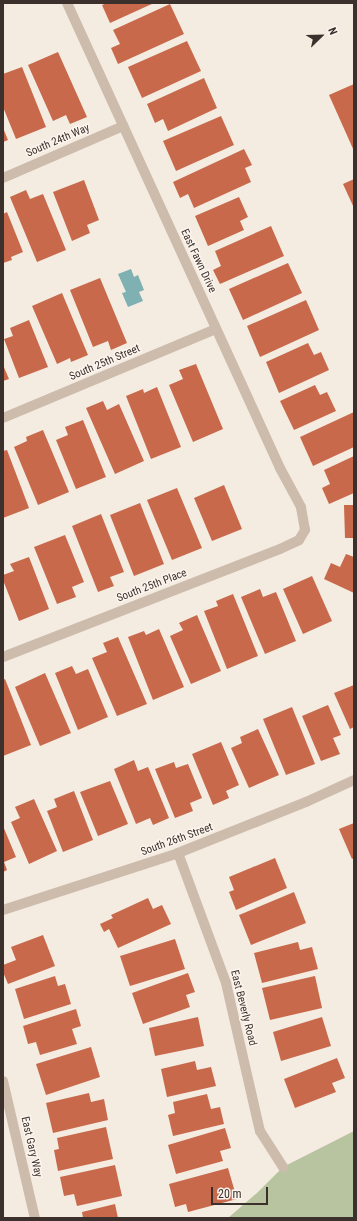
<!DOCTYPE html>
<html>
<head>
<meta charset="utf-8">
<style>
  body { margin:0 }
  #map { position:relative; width:357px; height:1221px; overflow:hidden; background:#f4ebe1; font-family:"Roboto Condensed",sans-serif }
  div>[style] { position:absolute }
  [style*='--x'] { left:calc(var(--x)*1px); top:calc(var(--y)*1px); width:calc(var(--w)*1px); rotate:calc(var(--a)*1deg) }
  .green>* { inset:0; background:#b8c4a0 }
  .water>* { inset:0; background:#7fb0b2 }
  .building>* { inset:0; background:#c8694b }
  .minor>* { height:10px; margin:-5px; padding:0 5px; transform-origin:5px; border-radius:5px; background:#cdbbac }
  span { translate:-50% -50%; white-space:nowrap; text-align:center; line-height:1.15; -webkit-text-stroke:3px #fbf5ee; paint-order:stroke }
  .street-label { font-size:11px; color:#3b302b }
  .frame { position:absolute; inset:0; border:4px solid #3b302b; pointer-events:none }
  .north { position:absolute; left:301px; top:16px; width:40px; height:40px; -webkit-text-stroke:3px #fbf5ee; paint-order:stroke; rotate:67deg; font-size:11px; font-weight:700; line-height:16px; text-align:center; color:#3b302b }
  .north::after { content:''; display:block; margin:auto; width:14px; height:18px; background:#3b302b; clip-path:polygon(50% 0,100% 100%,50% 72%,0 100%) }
  .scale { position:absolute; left:211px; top:1187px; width:57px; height:18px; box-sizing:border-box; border:2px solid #3b302b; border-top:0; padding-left:5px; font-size:12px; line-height:14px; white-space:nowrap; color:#3b302b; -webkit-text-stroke:3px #fbf5ee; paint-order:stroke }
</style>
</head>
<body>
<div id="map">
  <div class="green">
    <div style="clip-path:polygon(354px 1131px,354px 1218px,228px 1218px,257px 1193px,283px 1167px)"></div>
  </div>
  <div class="water">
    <div style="clip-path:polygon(131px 269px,134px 277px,138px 275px,144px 290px,139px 292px,143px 301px,128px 307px,122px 293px,126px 292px,118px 274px)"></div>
  </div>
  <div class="building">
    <div style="clip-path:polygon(107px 3px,154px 3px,110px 23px,102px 5px)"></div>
    <div style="clip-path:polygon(170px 4px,184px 34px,118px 64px,111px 48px,120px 44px,113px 30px)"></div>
    <div style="clip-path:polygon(187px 41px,201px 71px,142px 98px,128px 67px)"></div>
    <div style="clip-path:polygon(58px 52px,87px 117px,70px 124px,66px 115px,53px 121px,28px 65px)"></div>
    <div style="clip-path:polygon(22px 67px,46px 127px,16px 139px,3px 107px,3px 74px)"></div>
    <div style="clip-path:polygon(204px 78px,217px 108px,168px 131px,163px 119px,155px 123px,147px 104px)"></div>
    <div style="clip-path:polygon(354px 84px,354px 151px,329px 95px)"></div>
    <div style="clip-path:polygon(221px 116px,234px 145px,176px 171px,163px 141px)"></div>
    <div style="clip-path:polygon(3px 128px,8px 140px,3px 142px)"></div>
    <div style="clip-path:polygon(244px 149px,252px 165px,245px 168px,251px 182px,194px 208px,188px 194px,180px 198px,173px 182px)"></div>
    <div style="clip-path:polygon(354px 179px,354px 208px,343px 184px)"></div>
    <div style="clip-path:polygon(84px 180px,99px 220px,87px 225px,90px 233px,72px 241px,53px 192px)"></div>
    <div style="clip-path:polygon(26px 190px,30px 199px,43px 194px,66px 250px,37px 262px,10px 197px)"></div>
    <div style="clip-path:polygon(239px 197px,248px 217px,240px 221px,244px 230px,208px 246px,195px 216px)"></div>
    <div style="clip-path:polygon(7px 212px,23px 252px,11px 257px,12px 260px,3px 263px,3px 214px)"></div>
    <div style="clip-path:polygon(271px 226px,284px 256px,220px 284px,213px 270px,221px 266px,215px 251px)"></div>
    <div style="clip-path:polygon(288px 263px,302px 293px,243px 320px,229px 289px)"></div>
    <div style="clip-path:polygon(100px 278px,127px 343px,111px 350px,108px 341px,93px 347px,70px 290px)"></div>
    <div style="clip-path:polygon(62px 293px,88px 355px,71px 362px,70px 358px,57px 364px,32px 306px)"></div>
    <div style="clip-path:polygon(306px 300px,319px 330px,260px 357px,247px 326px)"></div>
    <div style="clip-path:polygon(29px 320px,48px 367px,19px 378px,4px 339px,13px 336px,10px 328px)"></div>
    <div style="clip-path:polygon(308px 343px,314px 355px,321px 352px,329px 370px,279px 393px,266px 362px)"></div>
    <div style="clip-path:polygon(196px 364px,223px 429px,193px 442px,169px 385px,183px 379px,179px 370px)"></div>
    <div style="clip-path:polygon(3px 365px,9px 379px,3px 381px)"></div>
    <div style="clip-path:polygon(315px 385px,320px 395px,327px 392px,336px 411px,294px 430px,280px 401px)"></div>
    <div style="clip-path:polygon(157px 387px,181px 447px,151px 459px,126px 396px,143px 389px,144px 393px)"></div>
    <div style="clip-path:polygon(103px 401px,107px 410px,119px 404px,144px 461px,115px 474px,86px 408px)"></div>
    <div style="clip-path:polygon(354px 412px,354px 447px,313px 466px,300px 437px)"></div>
    <div style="clip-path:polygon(83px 420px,106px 477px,76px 489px,56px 440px,68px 435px,65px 427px)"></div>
    <div style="clip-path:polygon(43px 430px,69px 492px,38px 505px,14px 447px,27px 441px,26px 437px)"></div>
    <div style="clip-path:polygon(7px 450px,29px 508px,3px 518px,3px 451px)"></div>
    <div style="clip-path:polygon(354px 456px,354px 493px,329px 504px,322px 488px,330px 484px,324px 470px)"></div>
    <div style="clip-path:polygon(224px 485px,242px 529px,212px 541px,194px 498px)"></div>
    <div style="clip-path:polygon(177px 488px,202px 548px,172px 560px,147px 500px)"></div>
    <div style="clip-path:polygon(140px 503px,164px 564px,134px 576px,110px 515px)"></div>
    <div style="clip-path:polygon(344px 505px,354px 505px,354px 538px,345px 538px)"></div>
    <div style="clip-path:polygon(101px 514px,124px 572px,110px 577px,114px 586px,98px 592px,72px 526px)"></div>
    <div style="clip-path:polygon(65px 535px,84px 582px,72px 587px,76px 597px,57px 604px,34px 547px)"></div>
    <div style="clip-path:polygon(346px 554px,354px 557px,354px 593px,324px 579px,331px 563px,340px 567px)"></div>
    <div style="clip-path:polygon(29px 557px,49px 609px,19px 621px,3px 580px,3px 575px,14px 571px,10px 564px)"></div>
    <div style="clip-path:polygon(312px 576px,332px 621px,303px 634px,283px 589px)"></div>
    <div style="clip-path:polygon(260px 589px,263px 597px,276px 592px,296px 641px,265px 654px,241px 597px)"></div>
    <div style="clip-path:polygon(233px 594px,258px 656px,227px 669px,204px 611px,218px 606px,216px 601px)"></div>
    <div style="clip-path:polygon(197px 615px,221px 671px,191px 684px,170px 636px,183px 630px,179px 623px)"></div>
    <div style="clip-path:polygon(159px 629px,184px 687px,153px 700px,128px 637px,144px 631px,146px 635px)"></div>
    <div style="clip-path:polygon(118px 637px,147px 704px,117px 716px,92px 658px,107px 652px,103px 643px)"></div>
    <div style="clip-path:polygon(72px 666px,76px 674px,88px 669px,108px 717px,78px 730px,55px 673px)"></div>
    <div style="clip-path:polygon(45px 673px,71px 733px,40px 746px,15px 687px)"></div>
    <div style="clip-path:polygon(5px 679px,31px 745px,3px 756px,3px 680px)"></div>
    <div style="clip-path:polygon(354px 685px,354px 727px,350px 729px,334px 693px)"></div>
    <div style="clip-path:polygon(328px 705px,341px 735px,333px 738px,340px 754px,321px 761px,302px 716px)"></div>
    <div style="clip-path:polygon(292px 707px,315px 764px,286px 775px,263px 719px)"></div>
    <div style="clip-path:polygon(258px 729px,279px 775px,249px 788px,231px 748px,242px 743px,240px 737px)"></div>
    <div style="clip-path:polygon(221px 742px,239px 785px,226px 791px,229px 798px,213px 805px,192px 754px)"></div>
    <div style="clip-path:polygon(134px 760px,138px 771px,148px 767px,169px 818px,153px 825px,150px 818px,136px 824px,114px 769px)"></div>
    <div style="clip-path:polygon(174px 762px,176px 768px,188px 764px,202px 798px,190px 803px,193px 811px,175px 818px,155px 769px)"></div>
    <div style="clip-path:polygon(110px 781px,128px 824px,98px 836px,80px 792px)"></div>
    <div style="clip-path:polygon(74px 791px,93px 840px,63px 852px,47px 811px,57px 807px,54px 799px)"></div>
    <div style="clip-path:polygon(34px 799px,57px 851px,29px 864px,11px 822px,20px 818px,15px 807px)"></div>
    <div style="clip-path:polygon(354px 823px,354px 858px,352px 859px,339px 829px)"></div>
    <div style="clip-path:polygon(3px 826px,16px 857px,4px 862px,7px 870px,3px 872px)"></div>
    <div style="clip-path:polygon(275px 858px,287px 888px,236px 910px,229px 892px,234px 890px,229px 877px)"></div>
    <div style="clip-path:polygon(294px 892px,306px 923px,251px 945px,239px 915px)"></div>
    <div style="clip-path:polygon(148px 898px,153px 909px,162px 905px,171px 924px,118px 948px,109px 929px,104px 932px,100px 924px,113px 918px,111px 915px)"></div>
    <div style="clip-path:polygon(43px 935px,55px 966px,8px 984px,3px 972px,3px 965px,16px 960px,11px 947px)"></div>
    <div style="clip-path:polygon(175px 939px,185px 969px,130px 986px,120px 956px)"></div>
    <div style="clip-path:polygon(298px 942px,300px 950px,312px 947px,318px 969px,262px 983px,254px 953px)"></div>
    <div style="clip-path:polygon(188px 973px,195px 992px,186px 995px,190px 1007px,143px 1024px,132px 993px)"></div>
    <div style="clip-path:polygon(55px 976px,58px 986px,65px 984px,71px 1004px,24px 1019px,15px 989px)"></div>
    <div style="clip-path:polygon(315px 976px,322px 1008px,270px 1020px,262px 988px)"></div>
    <div style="clip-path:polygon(76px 1009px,81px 1026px,72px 1029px,77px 1044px,40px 1055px,36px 1042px,28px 1044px,23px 1026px)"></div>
    <div style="clip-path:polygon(198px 1017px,204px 1046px,155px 1056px,149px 1028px)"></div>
    <div style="clip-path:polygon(322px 1017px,331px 1046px,281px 1061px,273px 1032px)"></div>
    <div style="clip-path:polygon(91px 1047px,100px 1077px,46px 1095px,36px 1064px)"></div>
    <div style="clip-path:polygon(337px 1058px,345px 1078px,332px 1083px,336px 1092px,295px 1108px,284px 1079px)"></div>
    <div style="clip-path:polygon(195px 1061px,197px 1070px,211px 1067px,216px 1086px,167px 1097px,161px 1069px)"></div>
    <div style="clip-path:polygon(89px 1093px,91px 1102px,104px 1099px,108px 1120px,53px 1133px,46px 1103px)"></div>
    <div style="clip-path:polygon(207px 1094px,211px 1109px,220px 1107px,224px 1124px,173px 1136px,168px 1115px,175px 1113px,173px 1102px)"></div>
    <div style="clip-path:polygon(106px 1127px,113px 1159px,58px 1171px,54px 1150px,59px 1149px,57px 1138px)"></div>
    <div style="clip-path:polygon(225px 1128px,231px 1148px,220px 1151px,223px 1161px,176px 1174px,168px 1145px)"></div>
    <div style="clip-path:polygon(115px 1165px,122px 1196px,77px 1206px,74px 1194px,64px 1196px,60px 1177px)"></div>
    <div style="clip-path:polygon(228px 1168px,237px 1199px,188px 1212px,186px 1204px,175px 1207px,169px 1184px)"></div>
    <div style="clip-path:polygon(115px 1204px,118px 1218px,83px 1218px,82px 1212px)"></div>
  </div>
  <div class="minor">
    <div style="--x:3;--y:178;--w:131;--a:-23.4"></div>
    <div style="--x:3;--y:418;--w:231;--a:-22.7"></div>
    <div style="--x:3;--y:657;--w:297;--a:-21.3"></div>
    <div style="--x:280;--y:549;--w:21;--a:-25"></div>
    <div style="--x:299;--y:540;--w:12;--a:-59"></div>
    <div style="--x:305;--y:530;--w:23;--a:-100"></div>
    <div style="--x:301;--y:507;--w:44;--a:-118.3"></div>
    <div style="--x:280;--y:468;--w:511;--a:-114.61"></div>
    <div style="--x:178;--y:853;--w:139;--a:69.7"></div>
    <div style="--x:226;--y:983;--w:152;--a:77.1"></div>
    <div style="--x:260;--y:1131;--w:43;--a:57.4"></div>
    <div style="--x:3;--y:910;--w:184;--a:-18"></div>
    <div style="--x:178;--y:853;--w:138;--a:-21.7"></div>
    <div style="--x:306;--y:802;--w:53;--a:-24.6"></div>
    <div style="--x:3;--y:1081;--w:141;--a:76.9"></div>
  </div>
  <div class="street-label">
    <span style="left:58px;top:141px;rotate:-23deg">South 24th Way</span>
    <span style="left:198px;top:261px;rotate:65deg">East Fawn Drive</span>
    <span style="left:105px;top:363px;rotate:-23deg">South 25th Street</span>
    <span style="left:152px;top:586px;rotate:-21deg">South 25th Place</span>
    <span style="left:177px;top:840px;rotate:-20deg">South 26th Street</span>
    <span style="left:243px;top:1008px;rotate:76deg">East Beverly Road</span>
    <span style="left:31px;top:1147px;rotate:77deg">East Gary Way</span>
  </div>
  <div class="frame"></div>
  <div class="north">N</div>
  <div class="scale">20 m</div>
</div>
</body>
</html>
